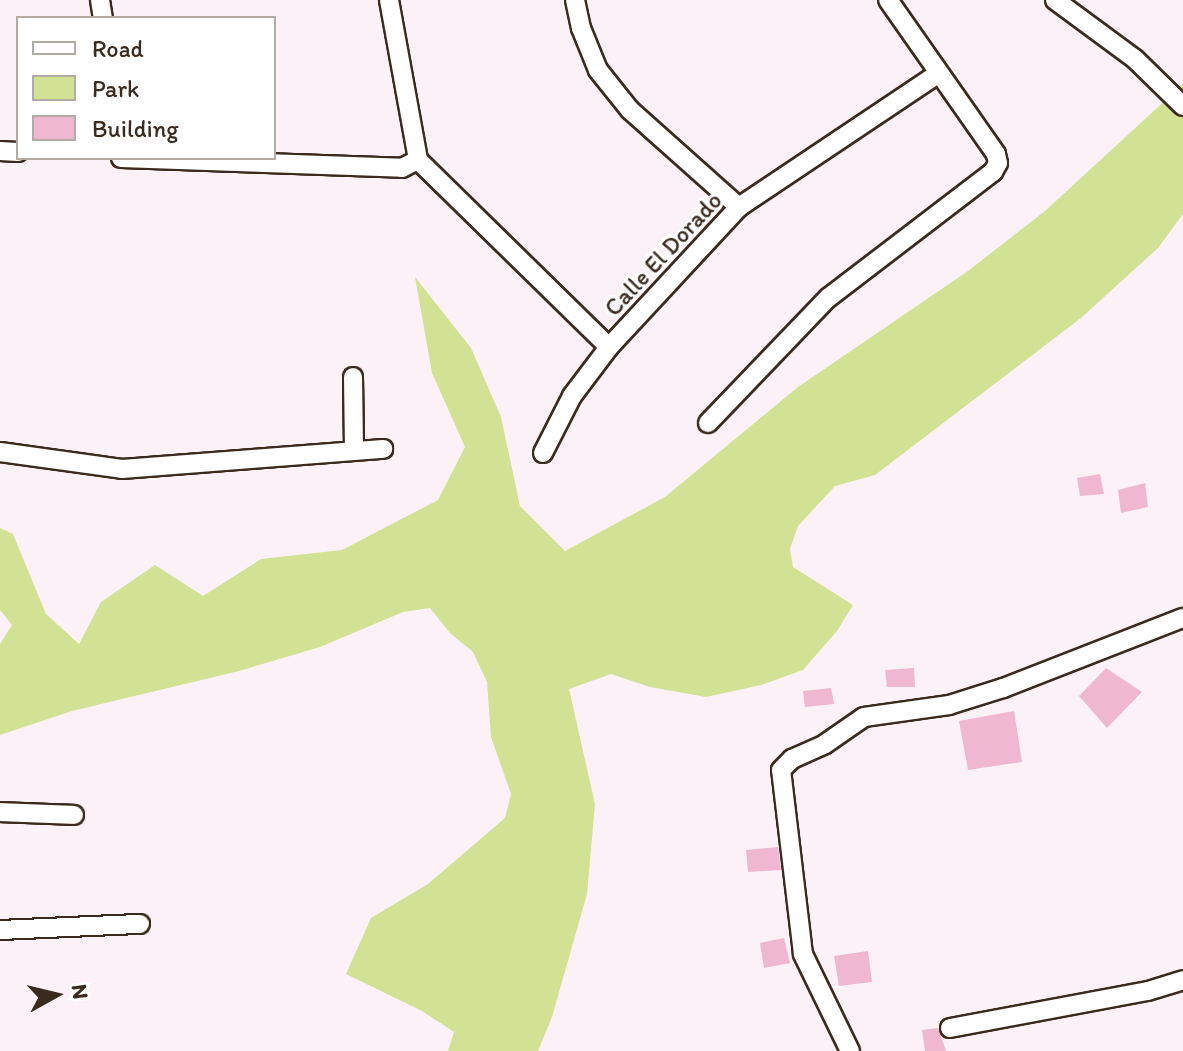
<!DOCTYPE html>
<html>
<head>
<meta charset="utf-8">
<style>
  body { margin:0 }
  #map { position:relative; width:1183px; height:1051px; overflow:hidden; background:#fcf1f6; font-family:Itim,sans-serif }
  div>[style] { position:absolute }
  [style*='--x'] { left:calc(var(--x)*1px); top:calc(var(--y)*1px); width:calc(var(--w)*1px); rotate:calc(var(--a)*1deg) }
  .green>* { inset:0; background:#d1e295 }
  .building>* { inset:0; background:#efb8d0 }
  .roads { filter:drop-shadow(2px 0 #3b2a1e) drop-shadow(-2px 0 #3b2a1e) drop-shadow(0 2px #3b2a1e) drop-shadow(0 -2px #3b2a1e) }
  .street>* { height:18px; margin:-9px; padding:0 9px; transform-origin:9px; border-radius:9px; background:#fff }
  span { translate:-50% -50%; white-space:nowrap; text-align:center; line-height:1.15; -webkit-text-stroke:6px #fff; paint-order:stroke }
  .street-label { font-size:24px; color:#3b2a1e }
  .legend { position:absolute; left:16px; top:16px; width:260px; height:144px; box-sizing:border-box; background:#fff; border:2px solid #b1aaa5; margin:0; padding:10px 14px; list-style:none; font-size:24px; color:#3b2a1e }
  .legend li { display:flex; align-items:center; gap:16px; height:40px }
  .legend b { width:40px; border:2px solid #b1aaa5 }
  .north { position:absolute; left:16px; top:955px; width:80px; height:80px; -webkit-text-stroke:6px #fff; paint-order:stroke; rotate:82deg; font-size:22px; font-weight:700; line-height:32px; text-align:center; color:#3b2a1e }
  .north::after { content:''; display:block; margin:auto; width:28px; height:36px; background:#3b2a1e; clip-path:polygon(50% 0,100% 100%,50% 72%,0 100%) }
</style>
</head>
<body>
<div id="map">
  <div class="green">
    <div style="clip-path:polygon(1183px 84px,1183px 214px,1158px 248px,1081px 318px,875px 475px,835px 486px,798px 526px,790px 549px,793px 567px,853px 605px,837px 631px,803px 670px,761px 685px,706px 697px,650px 687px,611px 674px,569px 689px,595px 804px,587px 894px,552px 1017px,538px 1051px,448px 1051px,454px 1032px,422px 1011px,346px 974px,371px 918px,428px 884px,505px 818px,511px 794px,491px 737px,487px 682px,473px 652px,450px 633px,430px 608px,403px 612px,320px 647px,239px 671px,72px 711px,0 735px,0 644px,12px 625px,0 610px,0 528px,13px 534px,46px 614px,79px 644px,101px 602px,155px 565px,203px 596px,261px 559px,342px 550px,438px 500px,465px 447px,432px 373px,415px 277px,471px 348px,501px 417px,520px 506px,565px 551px,665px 497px,798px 387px,968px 271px,1045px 211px)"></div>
  </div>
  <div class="building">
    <div style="clip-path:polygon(1100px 474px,1104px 494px,1080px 496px,1077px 478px)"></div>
    <div style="clip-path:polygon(1145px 483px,1148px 507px,1121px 513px,1118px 490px)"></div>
    <div style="clip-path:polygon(914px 668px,915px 687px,887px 687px,885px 670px)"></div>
    <div style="clip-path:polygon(1106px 668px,1142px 692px,1107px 728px,1079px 696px)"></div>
    <div style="clip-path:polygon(831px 688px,834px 704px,805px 707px,803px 691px)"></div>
    <div style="clip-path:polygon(1014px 711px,1022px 762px,968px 770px,959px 721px)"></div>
    <div style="clip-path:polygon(778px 847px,781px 870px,748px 872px,746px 850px)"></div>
    <div style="clip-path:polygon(784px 938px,790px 963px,764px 968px,760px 943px)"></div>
    <div style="clip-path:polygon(868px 951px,872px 982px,839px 986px,834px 956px)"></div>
    <div style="clip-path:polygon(938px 1028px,946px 1051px,925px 1051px,922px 1030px)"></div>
  </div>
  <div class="roads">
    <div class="street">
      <div style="--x:100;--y:0;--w:18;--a:81"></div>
      <div style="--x:389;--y:0;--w:163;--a:79.7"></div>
      <div style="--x:575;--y:0;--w:29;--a:78"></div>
      <div style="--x:581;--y:28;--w:45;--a:68"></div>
      <div style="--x:598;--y:70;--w:51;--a:51.3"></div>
      <div style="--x:630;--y:110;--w:146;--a:41.7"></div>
      <div style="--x:1055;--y:0;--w:99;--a:36.4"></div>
      <div style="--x:1135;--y:59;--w:67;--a:44.4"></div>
      <div style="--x:0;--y:151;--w:18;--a:3"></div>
      <div style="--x:121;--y:158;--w:281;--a:2"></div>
      <div style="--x:402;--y:168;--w:18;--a:-27"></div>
      <div style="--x:418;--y:160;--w:267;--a:44.4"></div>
      <div style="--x:353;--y:377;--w:74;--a:89.2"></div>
      <div style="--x:708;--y:423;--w:173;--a:-46.2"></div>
      <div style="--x:828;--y:298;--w:208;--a:-37.4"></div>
      <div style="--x:993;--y:172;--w:10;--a:-61"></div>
      <div style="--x:998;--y:163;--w:9;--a:-103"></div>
      <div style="--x:996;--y:154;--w:188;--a:-125"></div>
      <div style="--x:0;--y:452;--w:123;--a:7.9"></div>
      <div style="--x:122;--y:469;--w:262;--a:-4.4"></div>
      <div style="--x:543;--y:453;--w:64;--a:-63"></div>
      <div style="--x:572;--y:396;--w:61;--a:-52.9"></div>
      <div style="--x:609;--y:347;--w:191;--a:-47.1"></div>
      <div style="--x:739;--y:207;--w:239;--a:-33.8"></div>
      <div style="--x:0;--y:812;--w:74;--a:2.3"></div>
      <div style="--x:0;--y:930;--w:140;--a:-2.5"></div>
      <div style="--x:950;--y:1028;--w:201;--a:-10.6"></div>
      <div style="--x:1148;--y:991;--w:37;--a:-17"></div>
      <div style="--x:850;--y:1051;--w:108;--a:-115.9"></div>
      <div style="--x:803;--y:954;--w:185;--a:-96.8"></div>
      <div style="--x:781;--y:770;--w:16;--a:-45"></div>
      <div style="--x:792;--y:759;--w:36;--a:-24"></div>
      <div style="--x:825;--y:744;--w:47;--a:-34.7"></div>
      <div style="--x:864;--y:717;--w:86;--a:-8"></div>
      <div style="--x:949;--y:705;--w:57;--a:-17.5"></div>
      <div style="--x:1003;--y:688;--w:193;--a:-21.3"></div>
    </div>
  </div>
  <div class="street-label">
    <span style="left:663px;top:254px;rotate:-47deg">Calle El Dorado</span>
  </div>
  <ul class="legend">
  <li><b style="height:10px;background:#fff"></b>Road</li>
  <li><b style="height:22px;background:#d1e295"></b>Park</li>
  <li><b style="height:22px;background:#efb8d0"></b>Building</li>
  </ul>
  <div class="north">N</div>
</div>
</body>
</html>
